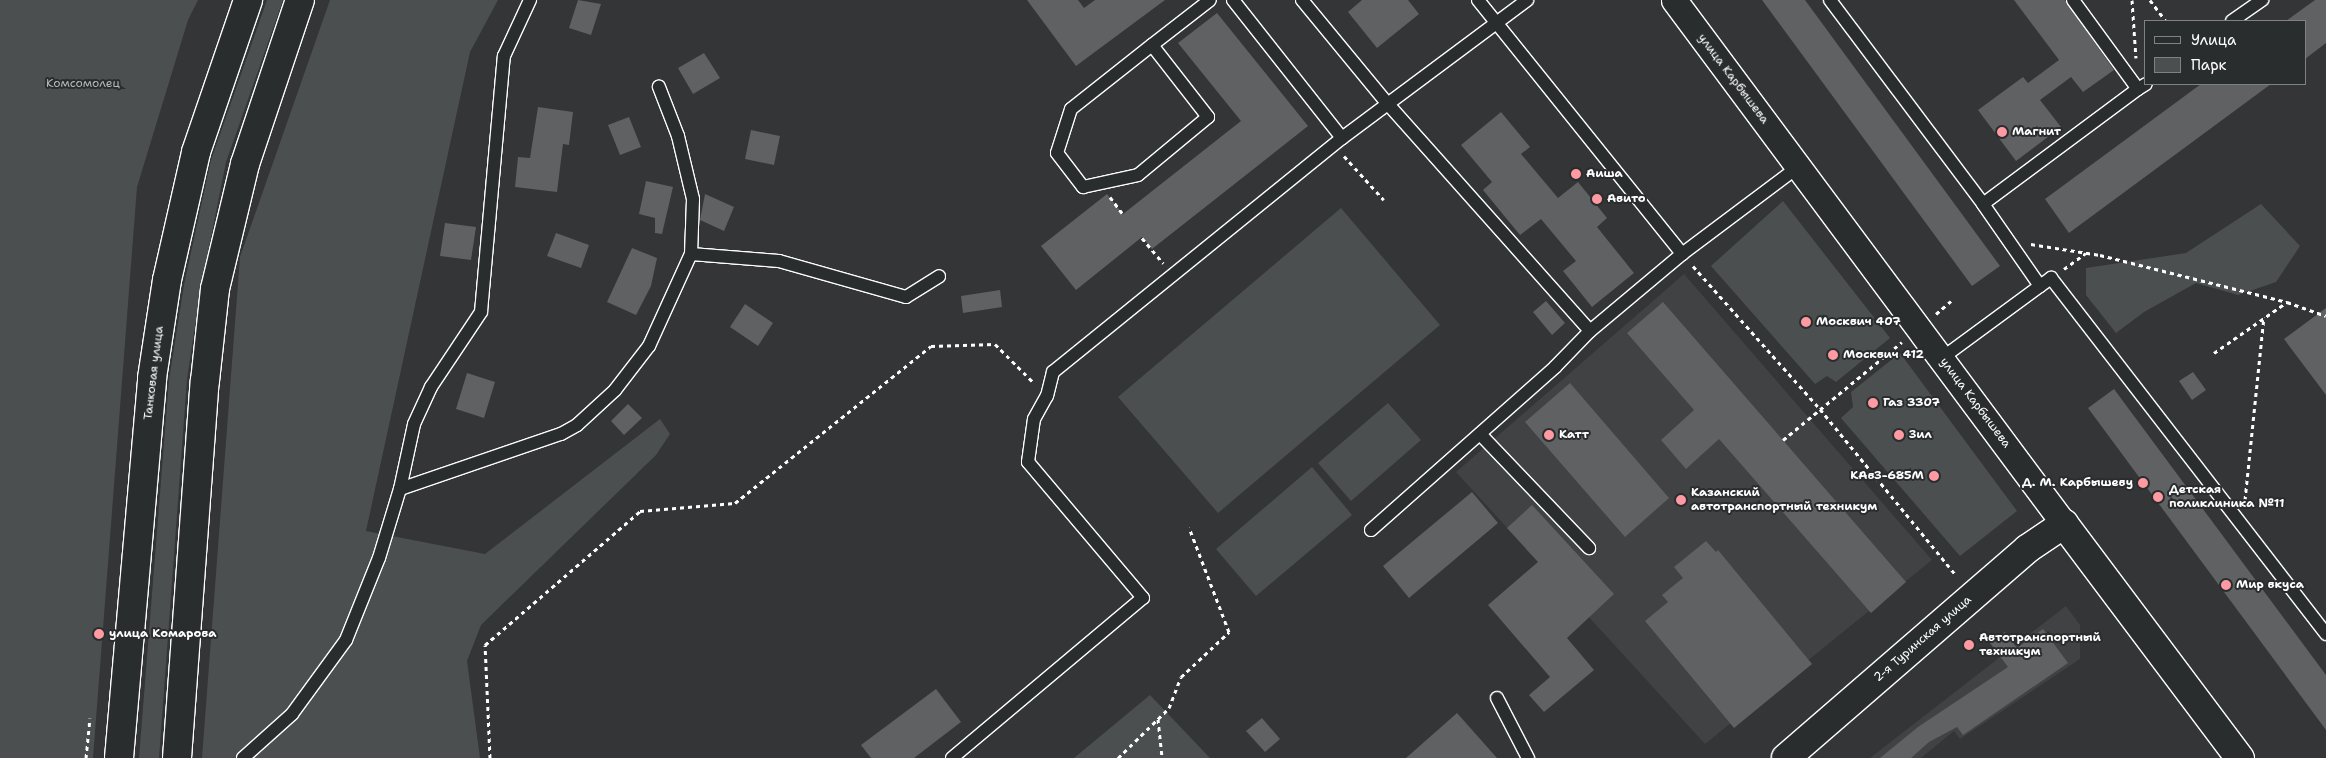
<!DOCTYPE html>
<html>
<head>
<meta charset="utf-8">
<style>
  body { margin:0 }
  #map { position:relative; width:2326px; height:758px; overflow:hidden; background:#333536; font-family:"Shantell Sans",sans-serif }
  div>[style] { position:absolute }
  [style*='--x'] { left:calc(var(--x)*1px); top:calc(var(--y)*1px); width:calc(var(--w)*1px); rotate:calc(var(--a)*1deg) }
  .built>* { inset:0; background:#404243 }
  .green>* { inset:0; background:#4c4f50 }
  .building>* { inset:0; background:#5f6162 }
  .path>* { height:3px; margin-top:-1.5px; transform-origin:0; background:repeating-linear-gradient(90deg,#fff 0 4px,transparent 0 8px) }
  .roads { filter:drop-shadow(1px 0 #fff) drop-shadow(-1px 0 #fff) drop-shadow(0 1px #fff) drop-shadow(0 -1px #fff) }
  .lane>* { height:12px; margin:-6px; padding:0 6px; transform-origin:6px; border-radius:6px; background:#2a2d2e }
  .street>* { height:25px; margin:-12.5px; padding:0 12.5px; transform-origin:12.5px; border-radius:12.5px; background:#2a2d2e }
  .secondary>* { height:28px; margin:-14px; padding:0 14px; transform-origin:14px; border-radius:14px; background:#2a2d2e }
  .dots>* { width:14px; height:14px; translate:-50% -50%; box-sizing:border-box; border:2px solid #2a2d2e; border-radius:50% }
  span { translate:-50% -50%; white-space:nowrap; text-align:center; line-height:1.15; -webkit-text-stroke:4px #2a2d2e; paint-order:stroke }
  .street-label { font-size:12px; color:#fff }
  .park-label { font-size:12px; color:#b7b9b9 }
  .poi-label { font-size:12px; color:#fff; font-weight:700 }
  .left { translate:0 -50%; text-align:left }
  .right { translate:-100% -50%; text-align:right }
  .legend { position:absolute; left:2144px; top:20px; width:162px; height:65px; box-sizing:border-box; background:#2a2d2e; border:1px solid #7f8182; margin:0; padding:6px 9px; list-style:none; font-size:15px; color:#fff }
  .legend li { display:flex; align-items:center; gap:10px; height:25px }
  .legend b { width:25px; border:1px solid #7f8182 }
</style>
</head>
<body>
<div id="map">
  <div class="built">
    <div style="clip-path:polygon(1684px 274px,1932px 560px,1705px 744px,1456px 472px)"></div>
    <div style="clip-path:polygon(2066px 606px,2080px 625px,2080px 659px,1960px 739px,1954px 731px,1921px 758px,1870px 758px)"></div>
  </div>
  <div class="green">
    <div style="clip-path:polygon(0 0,198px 0,188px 20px,137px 187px,93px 758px,0 758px)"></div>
    <div style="clip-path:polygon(267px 0,283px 0,226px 162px,201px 287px,187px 379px,159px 758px,139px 758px,169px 380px,184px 285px,211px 160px)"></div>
    <div style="clip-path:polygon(330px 0,498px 0,470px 52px,366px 531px,485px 554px,660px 419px,670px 434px,656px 455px,481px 625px,467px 661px,480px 758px,202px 758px,240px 257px)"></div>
    <div style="clip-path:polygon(1783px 201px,1890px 338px,1836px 382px,1827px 376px,1815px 384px,1711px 266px)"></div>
    <div style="clip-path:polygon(2261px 204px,2300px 246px,2276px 282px,2238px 295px,2196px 283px,2144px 312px,2116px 333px,2086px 295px,2086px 268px,2186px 253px)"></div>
    <div style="clip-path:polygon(1341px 208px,1440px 325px,1218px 513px,1118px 397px)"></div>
    <div style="clip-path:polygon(1900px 353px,2017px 511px,1960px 556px,1841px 418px,1853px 407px,1851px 392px)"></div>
    <div style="clip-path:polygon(1388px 403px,1421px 440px,1351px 501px,1318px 463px)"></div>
    <div style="clip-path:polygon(1312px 467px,1352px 515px,1256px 596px,1216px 549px)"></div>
    <div style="clip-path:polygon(1150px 695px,1210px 758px,1074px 758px)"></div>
  </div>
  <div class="building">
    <div style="clip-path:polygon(578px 0,601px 4px,591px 35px,569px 28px)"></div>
    <div style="clip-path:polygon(1027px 0,1078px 0,1084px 8px,1095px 0,1165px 0,1076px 66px)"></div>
    <div style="clip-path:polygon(1362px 0,1408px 0,1419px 14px,1377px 48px,1348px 12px)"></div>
    <div style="clip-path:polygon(1762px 0,1805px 0,2000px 266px,1972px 286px)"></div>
    <div style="clip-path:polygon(2014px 0,2065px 0,2114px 70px,2083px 92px,2071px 77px,2040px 100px,2061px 127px,2016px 161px,1978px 110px,2023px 77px,2028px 83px,2059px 60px)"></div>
    <div style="clip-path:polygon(2315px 0,2326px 0,2326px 43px,2305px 59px,2305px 21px,2286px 21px)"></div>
    <div style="clip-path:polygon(1217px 13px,1308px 126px,1152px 249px,1142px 237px,1076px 290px,1041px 246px,1107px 194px,1123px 214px,1241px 121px,1178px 43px)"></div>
    <div style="clip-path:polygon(704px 53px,720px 78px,693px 94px,678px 68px)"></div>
    <div style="clip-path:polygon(2201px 84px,2271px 84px,2069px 233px,2045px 199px)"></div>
    <div style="clip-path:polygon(538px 107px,573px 112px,569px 145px,563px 144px,557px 192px,515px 187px,518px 157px,530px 158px)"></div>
    <div style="clip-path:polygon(1501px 112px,1530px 147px,1521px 154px,1558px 198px,1578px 182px,1607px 218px,1597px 227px,1634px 273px,1592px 307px,1563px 271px,1576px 261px,1541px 219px,1520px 235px,1483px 190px,1492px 182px,1461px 145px)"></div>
    <div style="clip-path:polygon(629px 117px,641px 147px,620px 155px,608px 125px)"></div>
    <div style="clip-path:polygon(751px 130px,780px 136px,774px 165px,745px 159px)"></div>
    <div style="clip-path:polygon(646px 181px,673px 187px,662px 234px,655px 233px,655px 218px,639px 214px)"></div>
    <div style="clip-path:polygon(705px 194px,734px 207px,724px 231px,700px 220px)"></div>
    <div style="clip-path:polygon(445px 223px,476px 227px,471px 260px,440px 256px)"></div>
    <div style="clip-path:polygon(556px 233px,589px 245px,581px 268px,547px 256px)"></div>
    <div style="clip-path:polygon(632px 248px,657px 258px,651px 286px,636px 315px,607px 302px)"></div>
    <div style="clip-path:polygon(1000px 290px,1002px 307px,963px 313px,961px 296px)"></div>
    <div style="clip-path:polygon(1546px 301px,1565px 323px,1552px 335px,1533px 312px)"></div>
    <div style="clip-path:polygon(1663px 302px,1906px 582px,1871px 613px,1719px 439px,1686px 469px,1661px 440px,1694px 410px,1627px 333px)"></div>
    <div style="clip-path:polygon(745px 304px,773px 323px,758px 346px,730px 327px)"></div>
    <div style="clip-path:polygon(2326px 308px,2326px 395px,2284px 339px)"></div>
    <div style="clip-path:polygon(2193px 372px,2206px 390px,2192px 400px,2179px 381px)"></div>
    <div style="clip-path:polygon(467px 373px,495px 382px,484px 418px,456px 409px)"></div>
    <div style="clip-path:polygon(1570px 383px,1669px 498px,1625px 537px,1525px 422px)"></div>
    <div style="clip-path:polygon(2114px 389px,2326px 675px,2326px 730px,2088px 408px)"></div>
    <div style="clip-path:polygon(628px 404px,642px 418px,624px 435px,611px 421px)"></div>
    <div style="clip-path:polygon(1472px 492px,1498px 523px,1409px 598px,1383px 566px)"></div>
    <div style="clip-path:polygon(1532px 505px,1614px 594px,1567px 638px,1594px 670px,1544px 712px,1529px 695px,1550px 677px,1488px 605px,1538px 562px,1507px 528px)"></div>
    <div style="clip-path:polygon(1706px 541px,1716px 552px,1718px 550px,1812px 664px,1734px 728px,1645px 621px,1668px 602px,1662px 595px,1683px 578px,1674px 567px)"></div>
    <div style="clip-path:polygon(2043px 629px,2068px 663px,1963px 735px,1957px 727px,1929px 742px,1911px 758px,1880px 758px,1918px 727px,2008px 667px,1990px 643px,2005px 632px,2017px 648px)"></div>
    <div style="clip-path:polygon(936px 689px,961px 722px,914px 758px,871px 758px,861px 745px)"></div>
    <div style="clip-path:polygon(1457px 713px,1497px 758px,1406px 758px)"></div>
    <div style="clip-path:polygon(1262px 718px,1280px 739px,1265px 752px,1246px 731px)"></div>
  </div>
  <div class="path">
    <div style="--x:2132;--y:0;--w:58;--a:86.1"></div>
    <div style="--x:2150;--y:0;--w:26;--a:53"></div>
    <div style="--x:1344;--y:156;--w:59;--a:47.7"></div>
    <div style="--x:1110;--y:197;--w:21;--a:53"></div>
    <div style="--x:1142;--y:238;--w:33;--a:50"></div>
    <div style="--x:2031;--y:244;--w:70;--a:9.1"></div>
    <div style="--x:2100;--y:255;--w:193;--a:14.1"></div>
    <div style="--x:2287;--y:302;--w:41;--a:19.7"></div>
    <div style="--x:1693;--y:266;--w:191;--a:48.4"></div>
    <div style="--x:1820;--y:409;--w:213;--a:50.7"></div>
    <div style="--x:2064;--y:269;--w:27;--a:-36"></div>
    <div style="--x:1936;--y:314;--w:20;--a:-41"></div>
    <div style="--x:2214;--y:353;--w:89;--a:-34.9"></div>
    <div style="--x:1783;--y:440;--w:154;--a:-39.5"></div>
    <div style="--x:2245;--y:500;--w:184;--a:-84.1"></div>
    <div style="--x:1158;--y:719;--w:39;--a:84"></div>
    <div style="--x:86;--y:758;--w:40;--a:-84.3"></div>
    <div style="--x:490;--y:758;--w:113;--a:-92.5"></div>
    <div style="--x:485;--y:645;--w:205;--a:-40.8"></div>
    <div style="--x:640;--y:511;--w:95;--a:-4.8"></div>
    <div style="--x:735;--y:503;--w:251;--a:-38.7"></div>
    <div style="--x:931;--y:346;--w:64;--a:-1.8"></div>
    <div style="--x:995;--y:344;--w:55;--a:45"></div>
    <div style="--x:1118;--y:758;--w:71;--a:-44.4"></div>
    <div style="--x:1169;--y:708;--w:33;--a:-69"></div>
    <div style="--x:1181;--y:677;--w:66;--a:-43.2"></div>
    <div style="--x:1229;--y:632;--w:112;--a:-110.9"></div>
  </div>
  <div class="roads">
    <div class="lane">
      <div style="--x:1233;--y:0;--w:176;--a:51.7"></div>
      <div style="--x:1302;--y:0;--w:134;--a:50.5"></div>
      <div style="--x:1387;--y:103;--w:305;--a:48.3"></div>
      <div style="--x:1478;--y:0;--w:326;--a:51.2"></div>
      <div style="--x:1830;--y:0;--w:255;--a:53.1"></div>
      <div style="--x:1983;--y:204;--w:100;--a:55.2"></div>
      <div style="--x:2040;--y:286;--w:122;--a:143.7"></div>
      <div style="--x:2073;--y:0;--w:110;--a:53.9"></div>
      <div style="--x:2138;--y:89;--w:9;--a:-32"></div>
      <div style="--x:2232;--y:21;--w:37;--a:-35"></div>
      <div style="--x:1152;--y:45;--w:103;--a:141.7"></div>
      <div style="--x:1071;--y:109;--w:46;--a:107.7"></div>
      <div style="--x:1057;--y:153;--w:43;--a:52.6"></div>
      <div style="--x:1083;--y:187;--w:56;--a:-12.3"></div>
      <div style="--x:1138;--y:175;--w:91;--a:-39.6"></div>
      <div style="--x:1208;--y:117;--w:91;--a:-127.9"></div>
      <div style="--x:1152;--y:45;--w:73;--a:-37.8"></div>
      <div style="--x:1983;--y:204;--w:193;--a:-36.6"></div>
      <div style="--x:691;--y:254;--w:88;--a:4.5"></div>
      <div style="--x:779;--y:261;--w:132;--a:15.8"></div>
      <div style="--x:906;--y:297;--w:39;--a:-32"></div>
      <div style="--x:2040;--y:286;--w:14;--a:-36"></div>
      <div style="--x:2051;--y:278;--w:450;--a:52.3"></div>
      <div style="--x:1480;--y:434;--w:158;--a:46.3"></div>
      <div style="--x:400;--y:489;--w:170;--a:-18.9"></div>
      <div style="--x:561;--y:434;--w:18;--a:-29"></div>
      <div style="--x:577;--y:425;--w:52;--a:-42.6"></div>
      <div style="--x:615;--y:390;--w:56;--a:-52.3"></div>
      <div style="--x:649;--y:346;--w:101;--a:-65.5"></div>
      <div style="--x:691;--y:254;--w:55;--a:-87.9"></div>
      <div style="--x:693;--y:199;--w:65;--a:-103.4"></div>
      <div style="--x:678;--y:136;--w:53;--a:-111.2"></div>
      <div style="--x:1371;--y:530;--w:246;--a:-41.5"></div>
      <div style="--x:1555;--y:367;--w:50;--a:-45.8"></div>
      <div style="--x:1590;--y:331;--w:120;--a:-39.9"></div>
      <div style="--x:1682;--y:254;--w:145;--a:-36.9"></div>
      <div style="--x:1497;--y:698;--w:68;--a:62.7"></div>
      <div style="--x:243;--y:758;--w:66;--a:-41.9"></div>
      <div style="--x:292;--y:714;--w:92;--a:-53.9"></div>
      <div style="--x:346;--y:640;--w:88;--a:-68.1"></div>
      <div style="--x:379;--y:558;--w:72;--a:-73.1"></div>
      <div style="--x:400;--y:489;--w:66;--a:-77.8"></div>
      <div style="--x:414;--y:424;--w:41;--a:-65.3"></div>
      <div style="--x:431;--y:387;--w:90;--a:-56.3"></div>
      <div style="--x:481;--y:312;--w:257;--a:-84.9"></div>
      <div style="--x:504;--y:56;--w:62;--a:-65.1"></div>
      <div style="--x:952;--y:758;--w:249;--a:-40"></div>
      <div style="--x:1143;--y:598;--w:178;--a:-130.2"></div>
      <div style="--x:1028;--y:462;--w:43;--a:-82.1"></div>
      <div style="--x:1034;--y:419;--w:26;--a:-61"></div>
      <div style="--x:1047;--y:396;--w:25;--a:-76"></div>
      <div style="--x:1053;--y:372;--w:372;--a:-39"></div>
      <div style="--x:1342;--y:138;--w:231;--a:-36.7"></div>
    </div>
    <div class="street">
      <div style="--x:1674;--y:0;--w:653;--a:53.34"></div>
    </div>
    <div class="secondary">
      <div style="--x:119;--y:758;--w:381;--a:-85"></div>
      <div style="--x:152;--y:378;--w:99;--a:-81.3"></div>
      <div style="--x:167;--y:280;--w:131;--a:-77.2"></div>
      <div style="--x:196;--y:152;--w:161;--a:-71.1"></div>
      <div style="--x:177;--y:758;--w:378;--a:-85.8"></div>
      <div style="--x:205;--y:381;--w:93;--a:-83.8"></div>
      <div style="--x:215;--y:289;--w:129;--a:-76.5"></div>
      <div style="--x:245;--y:164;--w:173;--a:-71.5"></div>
      <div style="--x:1786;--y:758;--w:319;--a:-40.9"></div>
      <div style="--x:2027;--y:549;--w:45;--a:-34"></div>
      <div style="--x:2064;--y:524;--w:293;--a:53.1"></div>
    </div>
  </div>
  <div class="dots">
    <div style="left:2002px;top:132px;background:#ff9aa2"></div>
    <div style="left:1576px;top:174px;background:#ff9aa2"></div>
    <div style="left:1597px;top:199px;background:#ff9aa2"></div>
    <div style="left:1806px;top:322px;background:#ff9aa2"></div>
    <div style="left:1833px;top:355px;background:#ff9aa2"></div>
    <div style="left:1873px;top:403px;background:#ff9aa2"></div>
    <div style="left:1549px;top:435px;background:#ff9aa2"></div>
    <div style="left:1899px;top:435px;background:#ff9aa2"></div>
    <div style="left:1934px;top:476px;background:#ff9aa2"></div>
    <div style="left:2143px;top:483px;background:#ff9aa2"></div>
    <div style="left:2158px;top:497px;background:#ff9aa2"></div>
    <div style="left:1681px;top:500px;background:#ff9aa2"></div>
    <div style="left:2226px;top:585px;background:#ff9aa2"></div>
    <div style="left:99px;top:634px;background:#ff9aa2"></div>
    <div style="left:1969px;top:645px;background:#ff9aa2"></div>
  </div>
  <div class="street-label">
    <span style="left:1733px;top:79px;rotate:53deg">улица Карбышева</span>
    <span style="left:154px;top:373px;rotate:-83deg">Танковая улица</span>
    <span style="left:1975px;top:403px;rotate:53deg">улица Карбышева</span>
    <span style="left:1923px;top:639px;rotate:-41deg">2-я Туринская улица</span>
  </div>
  <div class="park-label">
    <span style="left:83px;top:84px">Комсомолец</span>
  </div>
  <div class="poi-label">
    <span class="left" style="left:2012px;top:132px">Магнит</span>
    <span class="left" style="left:1586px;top:174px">Аиша</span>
    <span class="left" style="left:1607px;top:199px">Авито</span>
    <span class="left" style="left:1816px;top:322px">Москвич 407</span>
    <span class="left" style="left:1843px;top:355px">Москвич 412</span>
    <span class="left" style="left:1883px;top:403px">Газ 3307</span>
    <span class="left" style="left:1559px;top:435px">Катт</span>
    <span class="left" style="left:1909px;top:435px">Зил</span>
    <span class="right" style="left:1924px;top:476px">КАвЗ-685М</span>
    <span class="right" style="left:2133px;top:483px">Д. М. Карбышеву</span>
    <span class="left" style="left:2169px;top:497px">Детская<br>поликлиника №11</span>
    <span class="left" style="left:1691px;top:500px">Казанский<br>автотранспортный техникум</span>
    <span class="left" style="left:2236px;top:585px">Мир вкуса</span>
    <span class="left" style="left:109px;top:634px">улица Комарова</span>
    <span class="left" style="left:1979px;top:645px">Автотранспортный<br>техникум</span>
  </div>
  <ul class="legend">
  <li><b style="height:6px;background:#2a2d2e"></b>Улица</li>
  <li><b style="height:14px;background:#4c4f50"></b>Парк</li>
  </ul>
</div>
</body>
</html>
